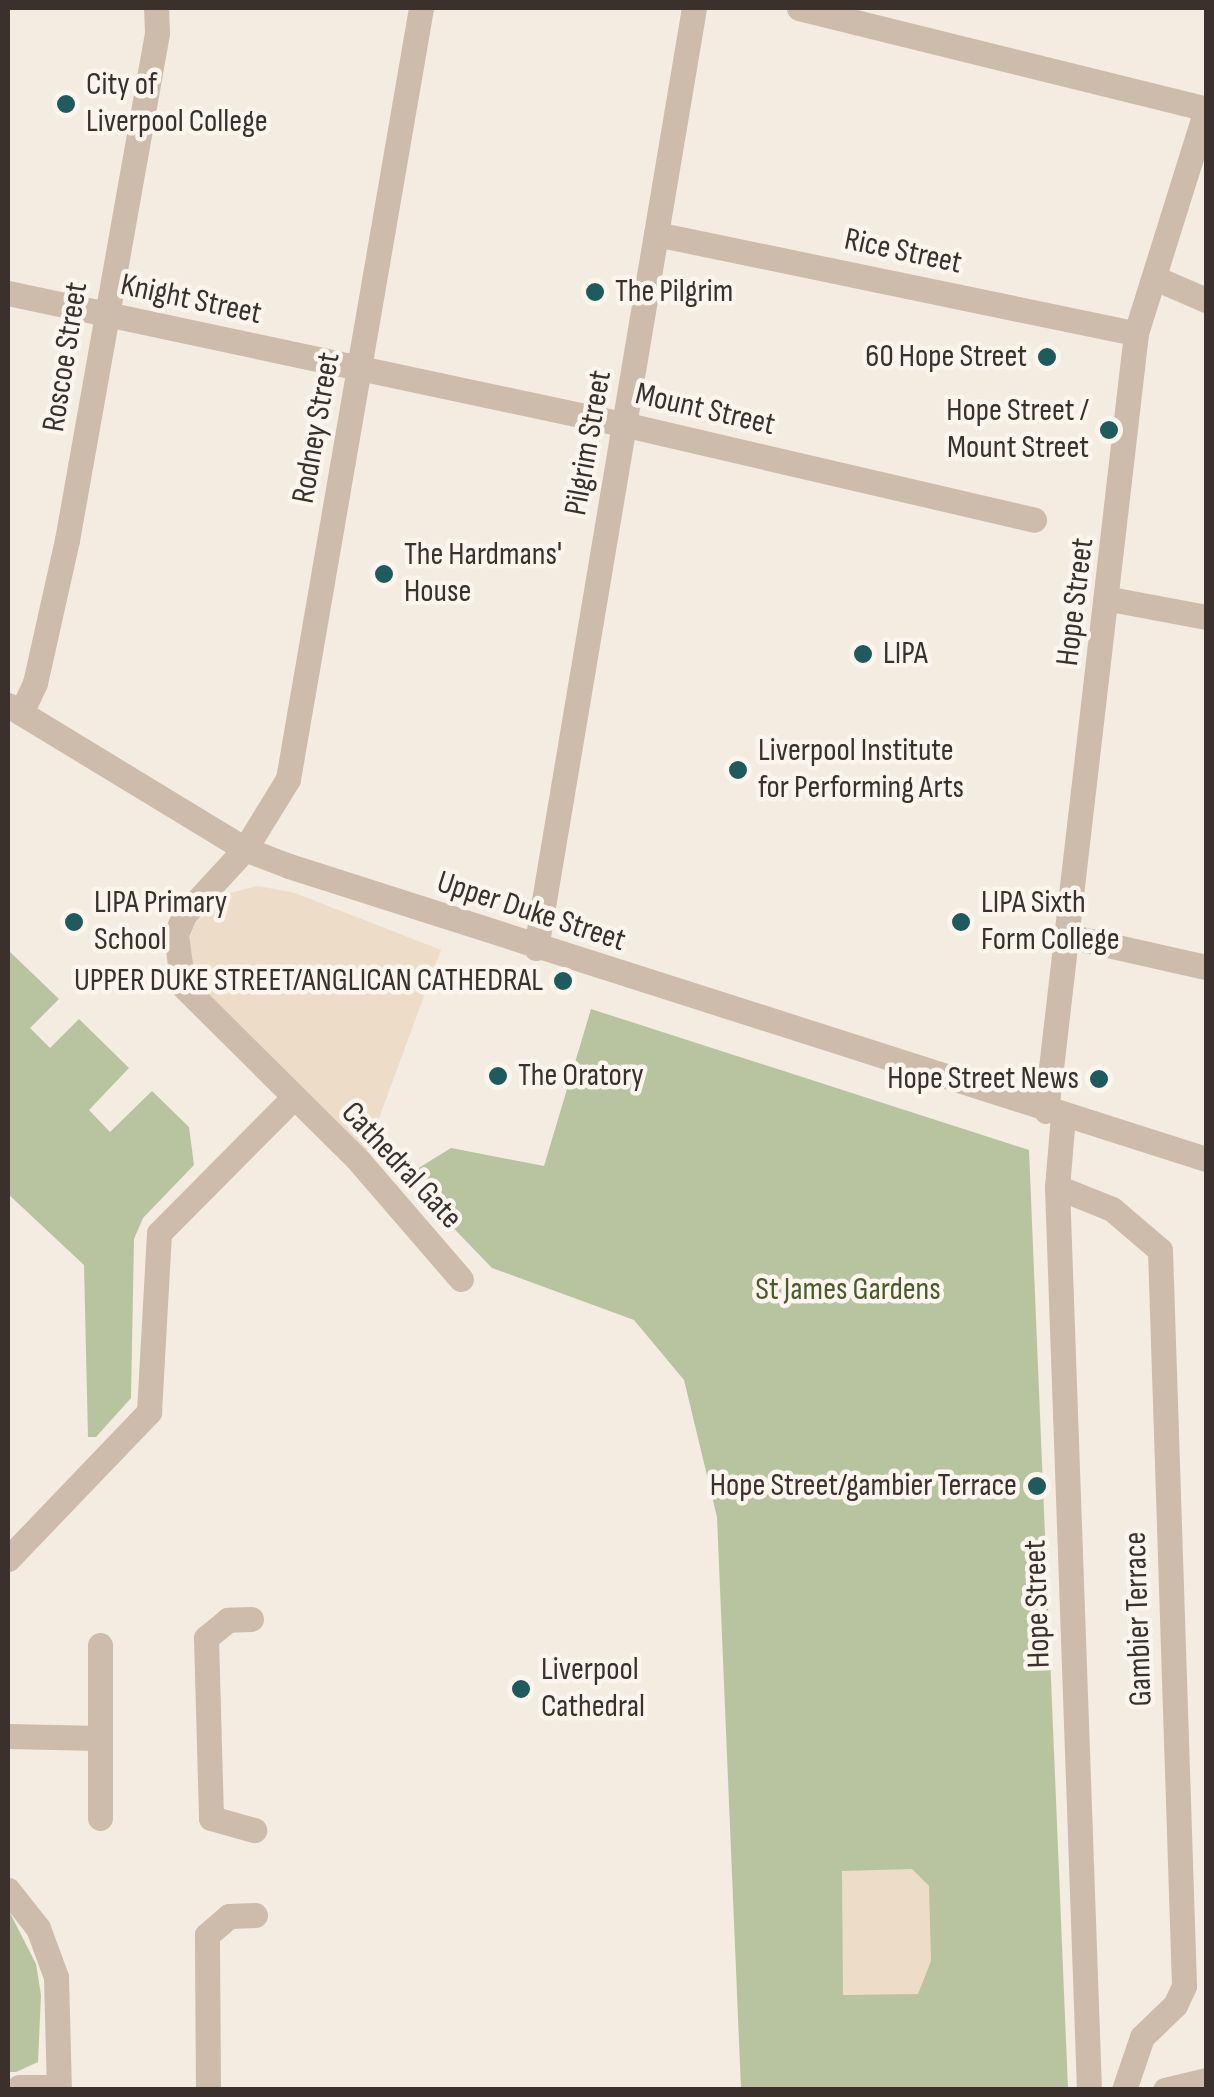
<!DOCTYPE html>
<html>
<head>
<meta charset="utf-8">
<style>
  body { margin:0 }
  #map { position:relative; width:1214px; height:2097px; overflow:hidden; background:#f4ebe1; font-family:"Sofia Sans Condensed",sans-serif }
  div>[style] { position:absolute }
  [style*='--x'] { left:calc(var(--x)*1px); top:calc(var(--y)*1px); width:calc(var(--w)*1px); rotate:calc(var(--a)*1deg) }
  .green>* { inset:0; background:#b8c4a0 }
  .plaza>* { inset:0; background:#ecdcc8 }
  .minor>* { height:25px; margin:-12.5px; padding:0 12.5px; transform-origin:12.5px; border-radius:12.5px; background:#cdbbac }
  .tertiary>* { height:25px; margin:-12.5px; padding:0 12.5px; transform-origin:12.5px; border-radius:12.5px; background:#cdbbac }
  .dots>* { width:28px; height:28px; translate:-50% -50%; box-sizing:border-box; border:5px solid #fbf5ee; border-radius:50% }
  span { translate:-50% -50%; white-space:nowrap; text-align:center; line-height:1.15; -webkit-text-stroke:9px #fbf5ee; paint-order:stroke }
  .poi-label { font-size:32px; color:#3b302b }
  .left { translate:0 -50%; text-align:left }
  .right { translate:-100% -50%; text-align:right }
  .street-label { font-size:32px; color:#3b302b }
  .park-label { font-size:32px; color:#4a5a2e }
  .frame { position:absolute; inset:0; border:10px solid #3b302b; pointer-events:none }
</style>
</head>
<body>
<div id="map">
  <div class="green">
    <div style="clip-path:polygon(8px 950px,59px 999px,30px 1028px,50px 1048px,79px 1019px,129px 1068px,89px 1110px,110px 1132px,152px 1091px,189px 1127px,194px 1165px,143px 1218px,134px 1239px,131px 1398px,96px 1437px,88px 1437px,84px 1265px,8px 1194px)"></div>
    <div style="clip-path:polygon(591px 1009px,1029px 1150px,1068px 2089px,741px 2089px,717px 1517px,684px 1380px,634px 1320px,492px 1268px,404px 1177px,451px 1148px,544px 1166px)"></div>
    <div style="clip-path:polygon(8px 1909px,36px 1964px,41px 1995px,38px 2062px,16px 2072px,8px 2072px)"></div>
  </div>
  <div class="plaza">
    <div style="clip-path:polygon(258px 886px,295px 893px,441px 950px,365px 1156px,197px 989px,187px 947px,195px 923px,230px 893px)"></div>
    <div style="clip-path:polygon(912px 1869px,929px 1886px,931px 1961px,918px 1994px,843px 1995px,842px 1871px)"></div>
  </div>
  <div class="minor">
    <div style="--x:799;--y:8;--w:419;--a:13.9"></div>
    <div style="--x:656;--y:234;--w:490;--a:11.7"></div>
    <div style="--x:1155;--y:278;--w:56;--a:23.3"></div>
    <div style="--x:8;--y:293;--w:633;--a:12.04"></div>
    <div style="--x:627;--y:425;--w:418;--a:13.1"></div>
    <div style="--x:1110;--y:599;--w:98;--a:10.6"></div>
    <div style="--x:21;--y:713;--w:33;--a:-65"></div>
    <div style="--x:35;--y:683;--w:147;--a:-77.4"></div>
    <div style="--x:67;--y:540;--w:515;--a:-79.93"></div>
    <div style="--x:157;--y:33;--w:25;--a:-92"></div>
    <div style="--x:245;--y:849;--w:90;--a:132.7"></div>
    <div style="--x:184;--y:915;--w:22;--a:112"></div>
    <div style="--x:176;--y:935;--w:51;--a:82.2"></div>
    <div style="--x:183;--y:986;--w:248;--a:44.8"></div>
    <div style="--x:359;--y:1161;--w:156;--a:49.2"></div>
    <div style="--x:1068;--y:936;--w:141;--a:12.7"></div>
    <div style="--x:536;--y:948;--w:953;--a:-80.46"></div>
    <div style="--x:1063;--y:1116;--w:71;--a:94.8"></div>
    <div style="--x:1057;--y:1187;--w:904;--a:87.97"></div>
    <div style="--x:1057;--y:1187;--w:59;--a:21.8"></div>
    <div style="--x:1112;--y:1209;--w:63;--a:40.5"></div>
    <div style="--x:1160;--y:1250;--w:736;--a:88.13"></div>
    <div style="--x:1184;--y:1986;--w:21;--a:115"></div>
    <div style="--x:1175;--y:2005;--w:46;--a:135.9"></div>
    <div style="--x:1142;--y:2037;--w:56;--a:108.8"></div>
    <div style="--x:8;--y:1559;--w:204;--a:-46.2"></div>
    <div style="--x:149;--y:1412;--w:179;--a:-86.8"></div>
    <div style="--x:159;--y:1233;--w:189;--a:-45.2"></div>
    <div style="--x:251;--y:1619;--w:23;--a:178"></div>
    <div style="--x:228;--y:1620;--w:28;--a:141"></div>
    <div style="--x:206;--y:1638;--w:180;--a:88.4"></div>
    <div style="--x:211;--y:1818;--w:45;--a:15.6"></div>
    <div style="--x:100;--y:1645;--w:173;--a:90"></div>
    <div style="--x:8;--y:1736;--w:91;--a:1.3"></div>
    <div style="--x:8;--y:1890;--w:48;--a:51.7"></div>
    <div style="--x:38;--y:1928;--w:52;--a:69.8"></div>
    <div style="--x:56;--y:1977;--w:113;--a:88.5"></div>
    <div style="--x:19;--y:2087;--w:39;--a:0"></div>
    <div style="--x:208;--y:2090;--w:155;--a:-90.4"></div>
    <div style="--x:207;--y:1935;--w:29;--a:-41"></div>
    <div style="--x:229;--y:1916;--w:26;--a:-2"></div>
    <div style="--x:1165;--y:2090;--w:42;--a:-13.7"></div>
  </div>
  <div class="tertiary">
    <div style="--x:8;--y:705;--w:277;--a:31.3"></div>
    <div style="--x:245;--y:849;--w:47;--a:21.1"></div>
    <div style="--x:289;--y:866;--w:963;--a:17.72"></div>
    <div style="--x:245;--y:849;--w:82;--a:-58.4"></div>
    <div style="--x:288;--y:779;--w:782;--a:-80.21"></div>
    <div style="--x:1046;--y:1111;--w:783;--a:-83.4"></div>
    <div style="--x:1136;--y:333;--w:235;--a:-72.6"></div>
  </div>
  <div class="dots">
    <div style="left:66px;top:104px;background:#1f5a5e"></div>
    <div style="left:595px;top:292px;background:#1f5a5e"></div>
    <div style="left:1047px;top:357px;background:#1f5a5e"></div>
    <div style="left:1109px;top:430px;background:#1f5a5e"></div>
    <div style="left:384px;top:574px;background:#1f5a5e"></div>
    <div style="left:863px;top:654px;background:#1f5a5e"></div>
    <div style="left:738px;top:770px;background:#1f5a5e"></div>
    <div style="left:74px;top:922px;background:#1f5a5e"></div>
    <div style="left:961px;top:922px;background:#1f5a5e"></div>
    <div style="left:563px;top:981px;background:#1f5a5e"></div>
    <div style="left:498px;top:1076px;background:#1f5a5e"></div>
    <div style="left:1099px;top:1079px;background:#1f5a5e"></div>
    <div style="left:1037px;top:1486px;background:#1f5a5e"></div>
    <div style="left:521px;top:1689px;background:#1f5a5e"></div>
  </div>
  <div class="poi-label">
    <span class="left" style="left:86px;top:104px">City of<br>Liverpool College</span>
    <span class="left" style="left:615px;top:292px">The Pilgrim</span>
    <span class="right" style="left:1027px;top:357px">60 Hope Street</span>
    <span class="right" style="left:1089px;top:430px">Hope Street /<br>Mount Street</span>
    <span class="left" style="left:404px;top:574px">The Hardmans'<br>House</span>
    <span class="left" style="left:883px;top:654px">LIPA</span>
    <span class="left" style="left:758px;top:770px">Liverpool Institute<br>for Performing Arts</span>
    <span class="left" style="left:94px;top:922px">LIPA Primary<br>School</span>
    <span class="left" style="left:981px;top:922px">LIPA Sixth<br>Form College</span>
    <span class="right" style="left:543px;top:981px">UPPER DUKE STREET/ANGLICAN CATHEDRAL</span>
    <span class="left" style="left:518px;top:1076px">The Oratory</span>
    <span class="right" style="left:1079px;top:1079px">Hope Street News</span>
    <span class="right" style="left:1017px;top:1486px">Hope Street/gambier Terrace</span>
    <span class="left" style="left:541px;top:1689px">Liverpool<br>Cathedral</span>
  </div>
  <div class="street-label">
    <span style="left:903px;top:252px;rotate:12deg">Rice Street</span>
    <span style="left:191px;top:300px;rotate:12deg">Knight Street</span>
    <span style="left:66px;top:357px;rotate:-81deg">Roscoe Street</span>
    <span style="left:705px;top:410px;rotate:13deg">Mount Street</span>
    <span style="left:317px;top:428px;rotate:-80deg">Rodney Street</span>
    <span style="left:589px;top:443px;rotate:-80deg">Pilgrim Street</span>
    <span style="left:1076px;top:602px;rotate:-83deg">Hope Street</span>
    <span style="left:531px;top:912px;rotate:18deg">Upper Duke Street</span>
    <span style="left:401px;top:1166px;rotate:47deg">Cathedral Gate</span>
    <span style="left:1038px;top:1604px;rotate:-92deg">Hope Street</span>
    <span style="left:1139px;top:1619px;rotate:-92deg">Gambier Terrace</span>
  </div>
  <div class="park-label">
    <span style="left:848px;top:1290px">St James Gardens</span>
  </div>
  <div class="frame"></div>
</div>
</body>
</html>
